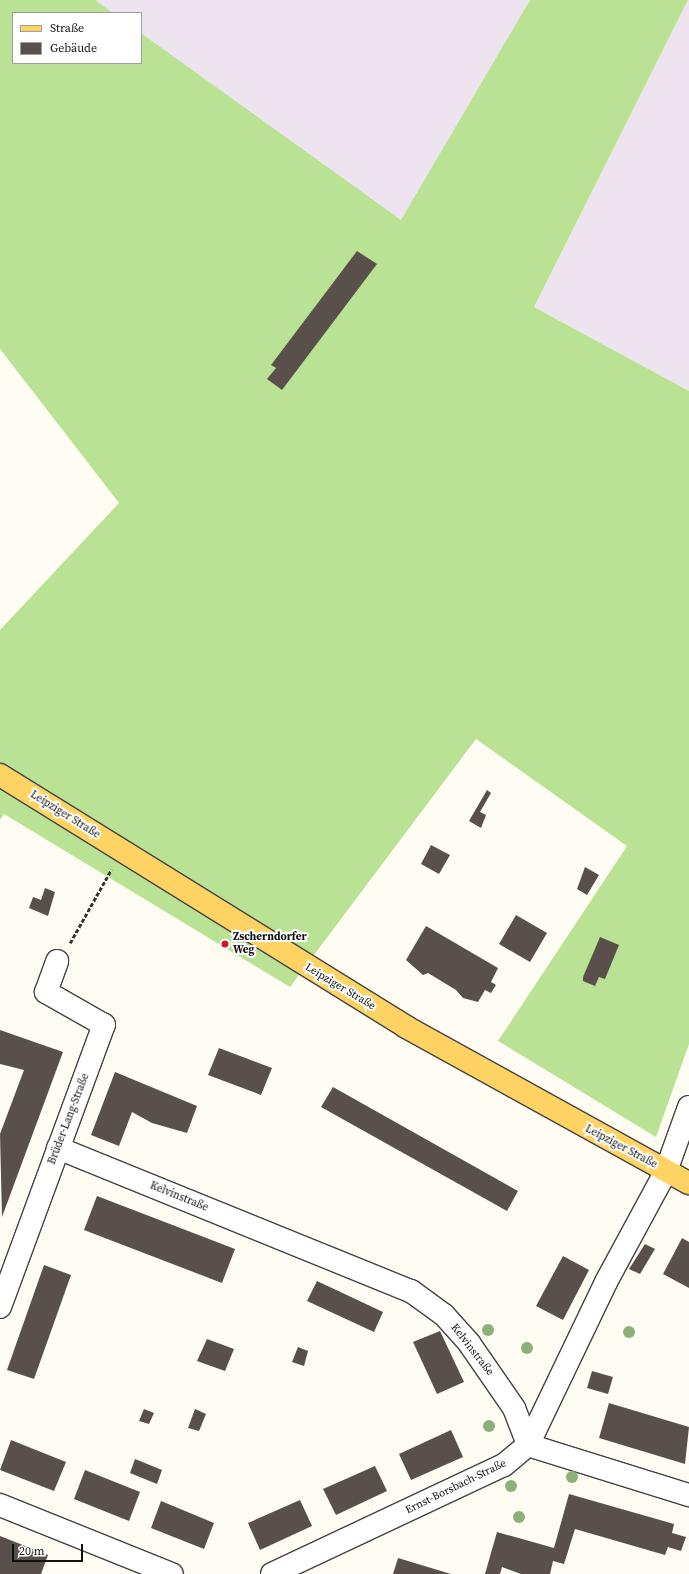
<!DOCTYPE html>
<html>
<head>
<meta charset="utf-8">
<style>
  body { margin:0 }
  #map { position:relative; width:689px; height:1574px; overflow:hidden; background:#fffcf3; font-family:"Source Serif 4",serif }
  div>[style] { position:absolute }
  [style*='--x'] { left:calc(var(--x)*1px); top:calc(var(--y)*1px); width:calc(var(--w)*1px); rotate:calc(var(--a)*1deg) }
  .industrial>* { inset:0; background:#eee4ef }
  .forest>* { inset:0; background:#bae294 }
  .building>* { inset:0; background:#5a504b }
  .path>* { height:2.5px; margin-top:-1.25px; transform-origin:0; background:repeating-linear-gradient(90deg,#323232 0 4px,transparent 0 6px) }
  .roads { filter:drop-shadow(1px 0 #434343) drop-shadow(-1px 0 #434343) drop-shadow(0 1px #434343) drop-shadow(0 -1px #434343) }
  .minor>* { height:22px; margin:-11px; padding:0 11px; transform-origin:11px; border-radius:11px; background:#fff }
  .major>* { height:22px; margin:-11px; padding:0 11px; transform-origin:11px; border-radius:11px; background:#ffd363 }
  .trees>* { width:12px; height:12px; margin:-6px; border-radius:50%; background:#8cb07a }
  .dots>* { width:11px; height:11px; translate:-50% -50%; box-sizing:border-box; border:2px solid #fff; border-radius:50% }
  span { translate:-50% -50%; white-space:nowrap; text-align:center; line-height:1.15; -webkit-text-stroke:4px #fff; paint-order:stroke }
  .street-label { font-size:11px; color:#101010 }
  .poi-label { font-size:11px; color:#101010; font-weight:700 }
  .left { translate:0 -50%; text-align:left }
  .legend { position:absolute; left:12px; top:12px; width:130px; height:52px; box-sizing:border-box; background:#fff; border:1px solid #9f9f9f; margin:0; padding:5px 7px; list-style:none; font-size:12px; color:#101010 }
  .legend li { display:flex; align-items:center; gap:8px; height:20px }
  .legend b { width:20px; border:1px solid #9f9f9f }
  .scale { position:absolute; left:12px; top:1544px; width:71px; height:18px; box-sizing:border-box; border:2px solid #101010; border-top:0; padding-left:5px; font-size:12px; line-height:14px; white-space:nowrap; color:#101010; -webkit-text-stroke:3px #fff; paint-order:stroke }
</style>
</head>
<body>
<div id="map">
  <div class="industrial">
    <div style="clip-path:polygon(95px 0,530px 0,401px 221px,141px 33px,141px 13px,113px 13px)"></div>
    <div style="clip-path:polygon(688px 0,689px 0,689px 391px,534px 307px)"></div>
  </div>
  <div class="forest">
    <div style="clip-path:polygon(0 0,95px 0,113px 13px,13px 13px,13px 63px,141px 63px,141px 33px,401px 220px,530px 0,688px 0,534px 307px,689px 391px,689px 1044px,656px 1137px,498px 1041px,627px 846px,476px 739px,290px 987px,4px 814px,0 820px,0 630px,119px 503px,0 349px)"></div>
  </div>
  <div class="building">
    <div style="clip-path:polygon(357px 251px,377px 264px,282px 390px,267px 379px,276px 368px,271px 365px)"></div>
    <div style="clip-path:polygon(487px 790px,491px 793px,480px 812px,486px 815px,481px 828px,469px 821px)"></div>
    <div style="clip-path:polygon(431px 845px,450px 855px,439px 874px,421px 864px)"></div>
    <div style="clip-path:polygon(585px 867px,599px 875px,587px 895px,577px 889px)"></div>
    <div style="clip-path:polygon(45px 888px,55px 892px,48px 916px,29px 908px,33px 897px,41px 900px)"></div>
    <div style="clip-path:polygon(516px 915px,547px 933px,530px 962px,499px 944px)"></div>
    <div style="clip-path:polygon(426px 926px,498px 968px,491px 982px,496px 985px,491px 993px,485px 990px,478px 1002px,463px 998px,456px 990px,428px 973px,423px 975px,406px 960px)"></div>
    <div style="clip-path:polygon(600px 937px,619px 945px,605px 979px,599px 977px,595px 986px,583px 981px,583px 977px)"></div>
    <div style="clip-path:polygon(0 1030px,63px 1052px,2px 1217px,0 1134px,24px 1070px,0 1064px)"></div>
    <div style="clip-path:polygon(219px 1048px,272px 1068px,261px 1095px,208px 1075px)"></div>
    <div style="clip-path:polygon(115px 1072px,197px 1106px,187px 1133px,152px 1123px,132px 1112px,119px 1146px,91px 1135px)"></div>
    <div style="clip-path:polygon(333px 1087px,518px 1191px,507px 1211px,321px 1107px)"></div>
    <div style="clip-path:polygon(97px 1196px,235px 1249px,222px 1283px,84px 1230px)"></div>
    <div style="clip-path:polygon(682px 1238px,689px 1242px,689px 1288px,663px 1274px)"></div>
    <div style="clip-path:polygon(645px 1244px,655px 1249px,640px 1274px,629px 1269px)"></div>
    <div style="clip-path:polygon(563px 1256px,589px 1270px,563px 1320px,536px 1306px)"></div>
    <div style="clip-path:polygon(44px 1265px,71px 1275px,34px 1379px,7px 1370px)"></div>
    <div style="clip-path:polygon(317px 1281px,383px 1312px,374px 1332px,307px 1301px)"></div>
    <div style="clip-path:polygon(440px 1331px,464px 1382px,437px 1394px,413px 1342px)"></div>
    <div style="clip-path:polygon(207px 1339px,234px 1349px,225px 1371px,197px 1361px)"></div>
    <div style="clip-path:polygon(298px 1347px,308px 1351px,304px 1366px,292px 1362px)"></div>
    <div style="clip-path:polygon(592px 1371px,613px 1377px,608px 1394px,587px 1388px)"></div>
    <div style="clip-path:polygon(609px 1403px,689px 1427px,685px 1464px,599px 1438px)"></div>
    <div style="clip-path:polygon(144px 1409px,154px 1413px,149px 1424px,139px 1421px)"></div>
    <div style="clip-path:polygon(195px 1409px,206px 1414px,199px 1431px,188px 1428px)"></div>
    <div style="clip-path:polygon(451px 1430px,463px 1457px,411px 1480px,399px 1454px)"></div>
    <div style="clip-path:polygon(11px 1440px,66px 1462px,54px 1491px,0 1470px)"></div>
    <div style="clip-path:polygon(135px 1459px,162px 1470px,157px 1484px,130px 1473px)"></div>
    <div style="clip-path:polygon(375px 1466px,387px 1491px,336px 1515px,323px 1489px)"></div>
    <div style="clip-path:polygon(85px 1470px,140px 1492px,129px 1521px,74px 1499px)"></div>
    <div style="clip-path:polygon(569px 1494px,674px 1524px,672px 1533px,686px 1537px,681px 1551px,668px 1547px,665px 1555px,575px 1529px,564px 1564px,553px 1561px,550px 1574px,521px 1574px,502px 1567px,500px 1574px,485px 1574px,497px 1532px,554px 1548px)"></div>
    <div style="clip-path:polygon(300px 1500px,312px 1526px,260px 1550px,248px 1523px)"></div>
    <div style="clip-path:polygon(161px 1501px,214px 1523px,204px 1549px,151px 1528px)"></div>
    <div style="clip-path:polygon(0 1536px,48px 1555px,41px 1574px,0 1574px)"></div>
    <div style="clip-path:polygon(398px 1558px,451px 1574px,393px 1574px)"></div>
  </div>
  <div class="path">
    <div style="--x:70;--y:943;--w:84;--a:-60.7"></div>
  </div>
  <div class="roads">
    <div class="minor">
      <div style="--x:58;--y:1148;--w:381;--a:22.1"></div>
      <div style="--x:411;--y:1291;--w:41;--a:36"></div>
      <div style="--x:444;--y:1315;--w:38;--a:48"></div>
      <div style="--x:469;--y:1343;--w:79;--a:55.3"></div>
      <div style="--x:514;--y:1408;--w:40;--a:69"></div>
      <div style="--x:0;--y:1307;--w:301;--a:-69.8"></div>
      <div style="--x:104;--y:1025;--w:67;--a:-150.4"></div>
      <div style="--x:46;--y:992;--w:33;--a:-70"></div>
      <div style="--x:528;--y:1445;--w:181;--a:-64.4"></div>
      <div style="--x:606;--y:1282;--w:126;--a:-61.6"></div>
      <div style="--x:666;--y:1171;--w:68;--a:-70.2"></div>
      <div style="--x:0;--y:1505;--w:185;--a:21.9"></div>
      <div style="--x:272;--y:1574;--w:256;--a:-25.2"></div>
      <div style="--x:504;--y:1465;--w:31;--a:-40"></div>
      <div style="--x:528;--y:1445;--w:169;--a:17.3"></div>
    </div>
    <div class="major">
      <div style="--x:0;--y:775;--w:478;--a:31.8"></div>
      <div style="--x:406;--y:1027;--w:323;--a:28.9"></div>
    </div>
  </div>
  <div class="trees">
    <div style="left:488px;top:1330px"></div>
    <div style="left:629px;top:1332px"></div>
    <div style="left:527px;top:1348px"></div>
    <div style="left:489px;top:1426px"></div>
    <div style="left:572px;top:1477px"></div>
    <div style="left:511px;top:1486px"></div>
    <div style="left:519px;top:1517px"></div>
  </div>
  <div class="dots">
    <div style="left:225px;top:944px;background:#d11726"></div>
  </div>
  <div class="street-label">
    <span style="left:65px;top:815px;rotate:32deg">Leipziger Straße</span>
    <span style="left:340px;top:987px;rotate:31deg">Leipziger Straße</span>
    <span style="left:69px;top:1119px;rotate:-69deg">Brüder-Lang-Straße</span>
    <span style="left:621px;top:1147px;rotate:28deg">Leipziger Straße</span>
    <span style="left:179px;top:1197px;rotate:22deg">Kelvinstraße</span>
    <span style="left:472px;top:1350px;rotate:52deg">Kelvinstraße</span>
    <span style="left:456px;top:1487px;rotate:-26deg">Ernst-Borsbach-Straße</span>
  </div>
  <div class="poi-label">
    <span class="left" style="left:233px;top:944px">Zscherndorfer<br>Weg</span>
  </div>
  <ul class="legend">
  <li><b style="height:5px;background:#ffd363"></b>Straße</li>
  <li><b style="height:11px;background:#5a504b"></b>Gebäude</li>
  </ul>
  <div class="scale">20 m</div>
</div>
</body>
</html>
